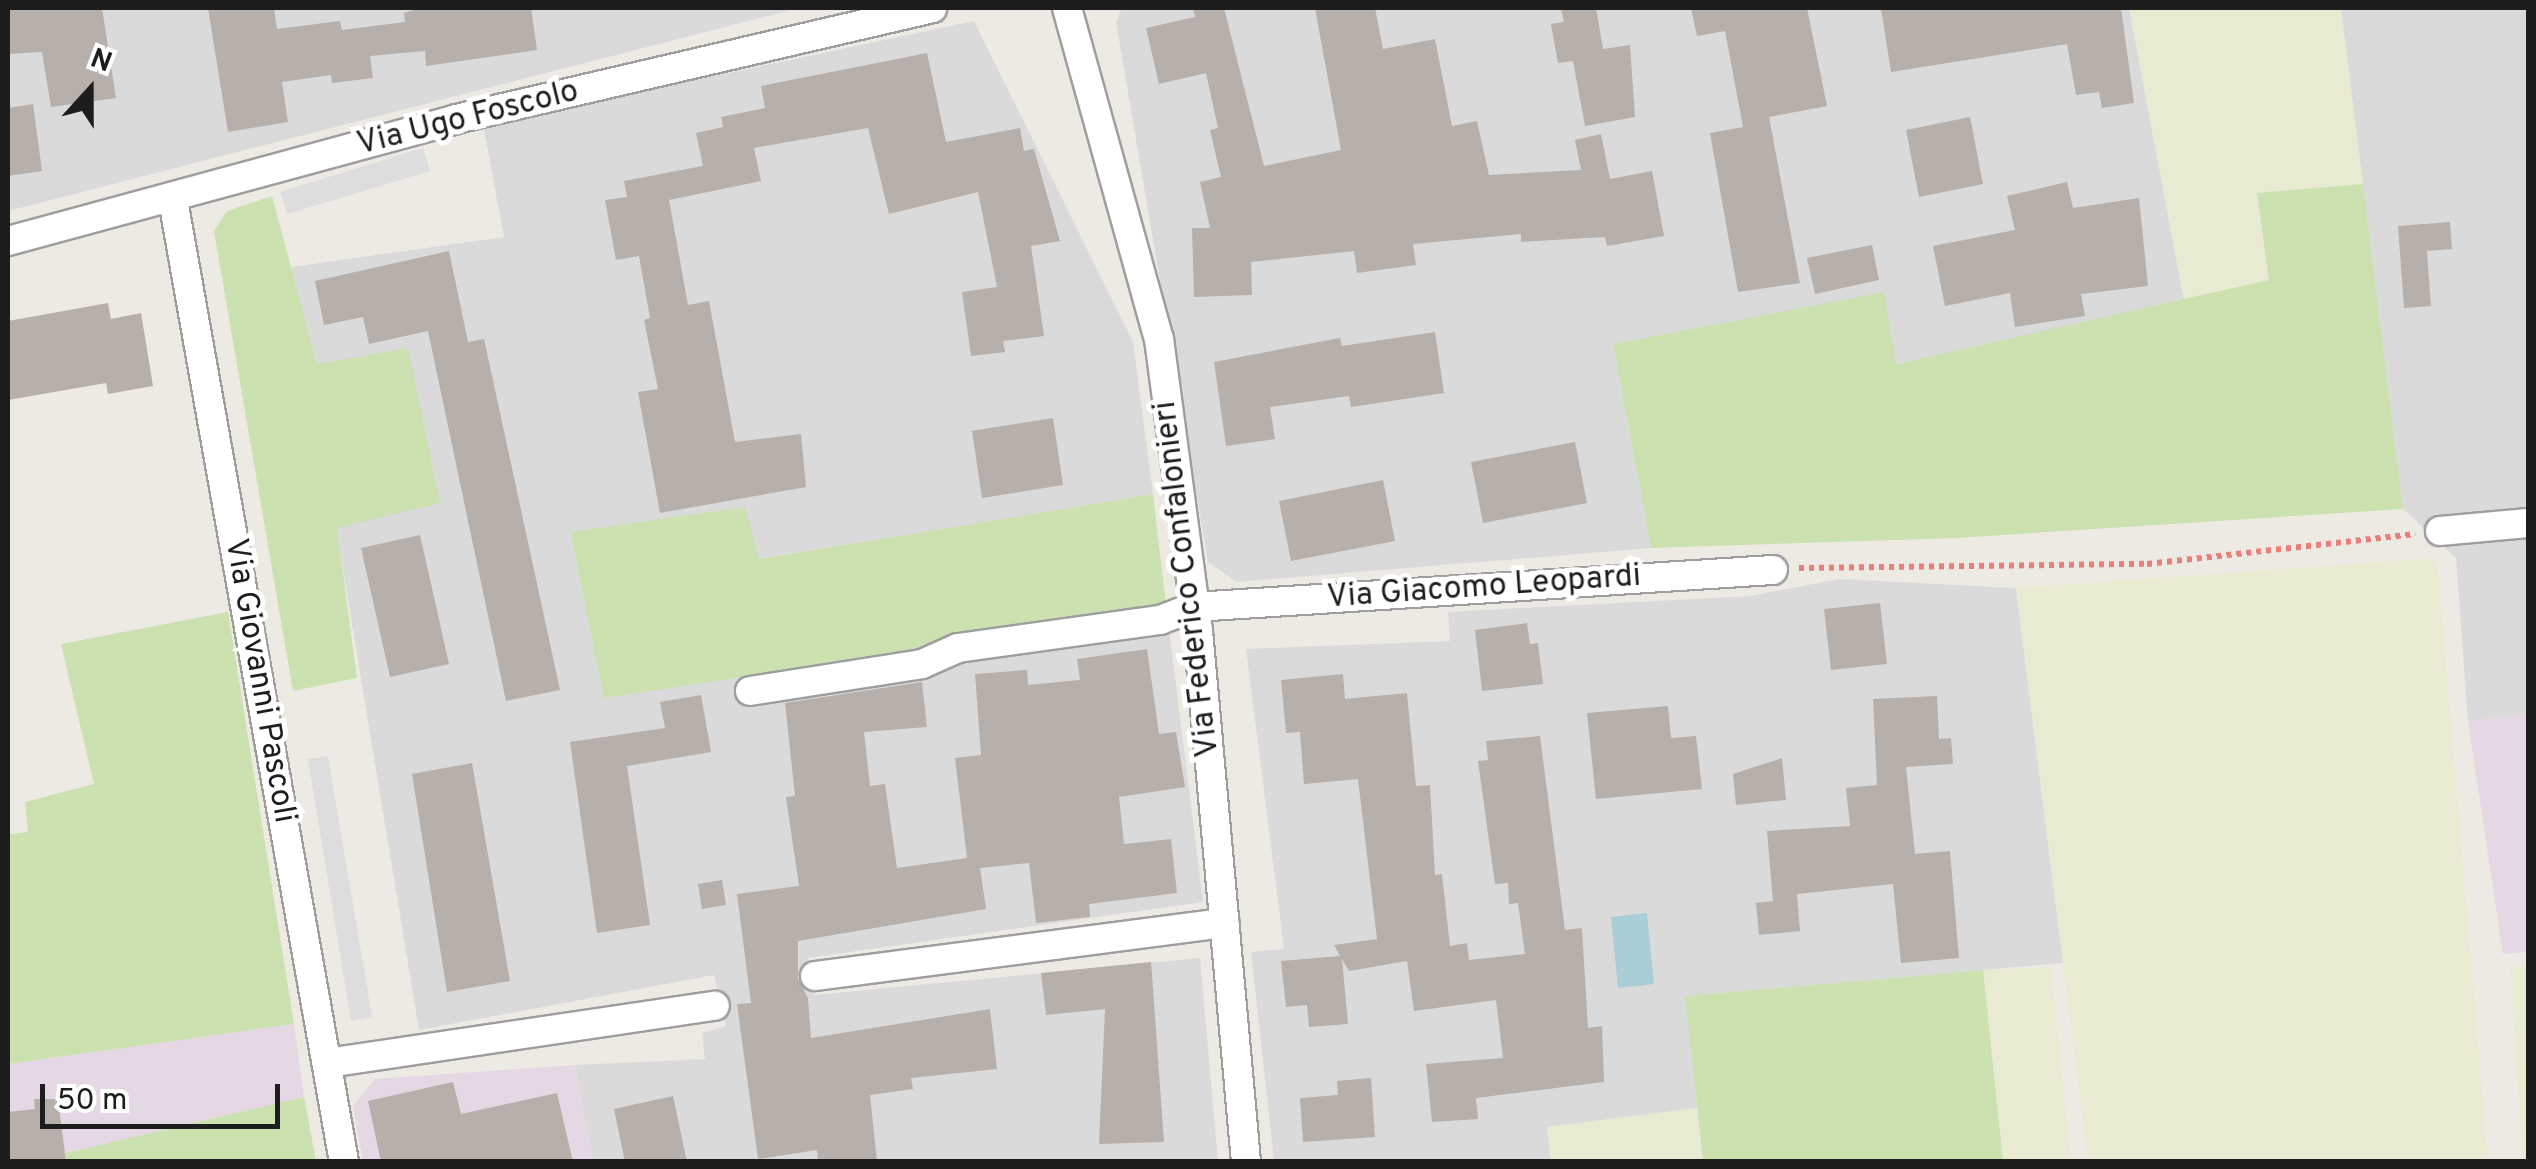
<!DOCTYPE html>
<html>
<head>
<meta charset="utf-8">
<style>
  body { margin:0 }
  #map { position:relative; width:2536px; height:1169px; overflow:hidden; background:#edeae4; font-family:Overpass,sans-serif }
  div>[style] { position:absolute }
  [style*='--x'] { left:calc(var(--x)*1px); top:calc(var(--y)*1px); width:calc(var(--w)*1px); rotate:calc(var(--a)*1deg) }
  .residential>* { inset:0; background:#dbdada }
  .industrial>* { inset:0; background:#e5d7e3 }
  .farmland>* { inset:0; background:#e9ead2 }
  .grass>* { inset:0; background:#cbe1b0 }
  .parking>* { inset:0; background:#ddd }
  .water>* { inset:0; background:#aaced6 }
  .building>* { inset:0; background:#b6afaa }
  .path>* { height:6px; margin-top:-3px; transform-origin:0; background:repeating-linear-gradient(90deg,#e87f7a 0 5px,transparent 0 10px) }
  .roads { filter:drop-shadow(2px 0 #9e9e9e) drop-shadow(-2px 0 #9e9e9e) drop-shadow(0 2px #9e9e9e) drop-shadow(0 -2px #9e9e9e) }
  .street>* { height:28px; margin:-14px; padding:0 14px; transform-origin:14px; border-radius:14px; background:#fff }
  span { translate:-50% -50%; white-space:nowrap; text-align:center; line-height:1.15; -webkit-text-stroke:10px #fff; paint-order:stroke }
  .street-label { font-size:32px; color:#1d1d1d }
  .frame { position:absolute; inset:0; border:10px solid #1d1d1d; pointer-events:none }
  .north { position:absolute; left:40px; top:40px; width:100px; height:100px; -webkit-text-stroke:8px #fff; paint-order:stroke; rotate:21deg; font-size:28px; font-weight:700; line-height:40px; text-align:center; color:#1d1d1d }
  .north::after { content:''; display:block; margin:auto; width:35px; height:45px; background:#1d1d1d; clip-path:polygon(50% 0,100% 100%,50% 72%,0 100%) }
  .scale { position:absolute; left:40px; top:1084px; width:240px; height:45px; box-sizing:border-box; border:5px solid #1d1d1d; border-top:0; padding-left:12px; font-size:30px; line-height:35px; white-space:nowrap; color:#1d1d1d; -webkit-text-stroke:8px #fff; paint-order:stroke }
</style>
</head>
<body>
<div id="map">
  <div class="residential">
    <div style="clip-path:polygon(8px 8px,799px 8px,8px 211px)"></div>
    <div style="clip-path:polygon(1122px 8px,2129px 8px,2184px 300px,1895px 364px,1884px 293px,1613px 344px,1651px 548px,1237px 582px,1208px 562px,1116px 22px)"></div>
    <div style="clip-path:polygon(2341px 8px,2528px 8px,2528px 713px,2468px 721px,2456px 558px,2403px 509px)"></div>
    <div style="clip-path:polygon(974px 21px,1133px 342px,1153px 494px,758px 559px,570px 533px,604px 697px,1167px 613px,1203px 902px,807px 958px,814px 995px,1200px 958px,1218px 1161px,593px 1161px,575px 1065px,705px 1059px,702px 1033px,726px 1026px,714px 975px,419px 1030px,336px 527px,439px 502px,317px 364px,291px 267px,504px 237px,483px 125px)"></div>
    <div style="clip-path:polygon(1839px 579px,2016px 588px,2063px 963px,1686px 996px,1697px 1108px,1547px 1127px,1551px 1161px,1274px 1161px,1251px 952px,1284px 949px,1246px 649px,1450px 641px,1448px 612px,1750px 596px)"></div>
  </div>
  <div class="industrial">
    <div style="clip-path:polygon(2528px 713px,2528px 952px,2503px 954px,2468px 721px)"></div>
    <div style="clip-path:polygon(294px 1024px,304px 1097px,65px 1153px,67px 1161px,8px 1161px,8px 1064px)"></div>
    <div style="clip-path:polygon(575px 1065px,593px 1161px,363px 1161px,353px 1106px,375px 1079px)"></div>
  </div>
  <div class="farmland">
    <div style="clip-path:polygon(2129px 8px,2340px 8px,2363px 184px,2257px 193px,2270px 280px,2184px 300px)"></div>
    <div style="clip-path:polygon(2437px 558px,2488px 1161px,2088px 1161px,2016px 588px)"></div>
    <div style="clip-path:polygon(2528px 966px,2528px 1161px,2523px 1162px,2510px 967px)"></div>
    <div style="clip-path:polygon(2051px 967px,2071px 1161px,2003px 1161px,1983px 970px)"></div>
    <div style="clip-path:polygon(1697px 1108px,1703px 1161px,1551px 1161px,1547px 1127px)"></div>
  </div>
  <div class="grass">
    <div style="clip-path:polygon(2363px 184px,2403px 509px,1957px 538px,1651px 548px,1613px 344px,1884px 292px,1896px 364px,2269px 280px,2257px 193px)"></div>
    <div style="clip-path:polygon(272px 196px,317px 364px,408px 348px,440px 503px,337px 528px,357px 678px,293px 691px,214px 231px,227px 211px)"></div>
    <div style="clip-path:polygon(1153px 494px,1167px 613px,604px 698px,570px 532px,745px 507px,759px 559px)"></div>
    <div style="clip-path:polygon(228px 612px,294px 1024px,8px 1064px,8px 834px,28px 832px,25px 802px,94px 784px,61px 644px)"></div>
    <div style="clip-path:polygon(1983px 970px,2003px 1161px,1703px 1161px,1685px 996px)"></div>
    <div style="clip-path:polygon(304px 1097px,316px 1161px,67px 1162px,65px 1153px)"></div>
  </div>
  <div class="parking">
    <div style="clip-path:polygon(423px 148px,430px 171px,287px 214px,280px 192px)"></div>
    <div style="clip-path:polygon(328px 756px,372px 1017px,351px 1021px,308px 759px)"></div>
  </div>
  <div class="water">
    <div style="clip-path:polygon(1647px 913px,1654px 984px,1618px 988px,1611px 917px)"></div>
  </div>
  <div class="building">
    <div style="clip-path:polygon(8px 8px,102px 8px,116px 98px,51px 107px,42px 52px,8px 54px)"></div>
    <div style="clip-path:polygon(208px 8px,274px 9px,277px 29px,340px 21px,342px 30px,405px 22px,404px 13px,420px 8px,531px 8px,537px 50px,426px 66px,425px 51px,370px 56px,373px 78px,332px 83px,331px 75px,282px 82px,288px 122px,228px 132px)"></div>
    <div style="clip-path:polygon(1193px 8px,1224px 8px,1264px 166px,1341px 150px,1315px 8px,1375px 8px,1383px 49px,1435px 39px,1452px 126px,1477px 121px,1489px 175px,1581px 170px,1575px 140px,1601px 134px,1610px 179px,1652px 171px,1664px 236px,1607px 246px,1605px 237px,1521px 242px,1521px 234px,1413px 244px,1416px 265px,1357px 273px,1354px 251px,1251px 262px,1252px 295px,1194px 297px,1192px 228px,1210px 228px,1200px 182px,1221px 177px,1210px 130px,1218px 128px,1206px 73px,1159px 84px,1146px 28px,1195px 17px)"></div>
    <div style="clip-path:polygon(1561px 8px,1596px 8px,1603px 49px,1630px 45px,1635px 117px,1585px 126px,1573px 61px,1558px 63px,1551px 24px,1564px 22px)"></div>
    <div style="clip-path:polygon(1691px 8px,1807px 8px,1827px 106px,1769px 117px,1800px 283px,1738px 292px,1710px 133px,1743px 127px,1725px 31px,1697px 36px)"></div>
    <div style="clip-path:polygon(1881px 8px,2121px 8px,2134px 103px,2102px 108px,2099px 92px,2076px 95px,2067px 44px,1891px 72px)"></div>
    <div style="clip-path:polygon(927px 53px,946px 142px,1020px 128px,1024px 151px,1034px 149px,1060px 241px,1031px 246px,1044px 336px,1003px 341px,1005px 352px,971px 356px,962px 292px,997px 287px,978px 192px,889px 214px,868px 128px,754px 148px,761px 181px,669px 200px,688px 305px,709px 301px,735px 442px,801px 434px,806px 487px,660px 513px,638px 392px,658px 389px,644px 320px,650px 318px,639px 256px,616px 260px,605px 200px,627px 197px,624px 181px,703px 166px,696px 133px,723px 127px,721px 117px,765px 108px,761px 86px)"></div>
    <div style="clip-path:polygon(33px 104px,42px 171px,8px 176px,8px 108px)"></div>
    <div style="clip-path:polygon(1970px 117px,1983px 184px,1919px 197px,1906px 130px)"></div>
    <div style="clip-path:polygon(2067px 182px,2073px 208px,2139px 198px,2148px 286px,2081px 294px,2085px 316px,2015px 327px,2010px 293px,1945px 306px,1933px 246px,2015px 230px,2007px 196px)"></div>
    <div style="clip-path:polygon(2450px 222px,2452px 249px,2427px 251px,2431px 306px,2404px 308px,2398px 226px)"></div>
    <div style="clip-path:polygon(1872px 245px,1879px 280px,1815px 294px,1807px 258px)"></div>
    <div style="clip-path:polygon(449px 251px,468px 342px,484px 339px,560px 690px,506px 701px,428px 331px,369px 344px,363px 317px,324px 325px,315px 281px)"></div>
    <div style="clip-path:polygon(108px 303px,111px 319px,141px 313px,153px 386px,108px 394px,106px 383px,8px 400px,8px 321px)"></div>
    <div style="clip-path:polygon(1435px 332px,1444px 393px,1351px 407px,1349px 396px,1270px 407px,1275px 439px,1226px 446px,1214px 362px,1340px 338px,1342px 346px)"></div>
    <div style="clip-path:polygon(1053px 418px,1063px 485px,982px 498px,972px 431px)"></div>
    <div style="clip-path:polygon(1575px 442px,1587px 503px,1483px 523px,1471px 462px)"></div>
    <div style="clip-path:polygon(1383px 480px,1395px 541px,1291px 561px,1279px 501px)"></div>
    <div style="clip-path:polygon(420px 535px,449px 664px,390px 677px,361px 548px)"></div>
    <div style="clip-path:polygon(1880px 603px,1887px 664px,1831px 670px,1824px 609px)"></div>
    <div style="clip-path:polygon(1527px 623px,1530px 644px,1538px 643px,1543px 684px,1482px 691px,1475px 630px)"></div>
    <div style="clip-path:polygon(1147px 649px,1159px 734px,1176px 732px,1185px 787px,1119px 797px,1124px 844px,1171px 839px,1177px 893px,1089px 904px,1090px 917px,1036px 923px,1029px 863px,980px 868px,986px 909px,798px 941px,798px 979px,808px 998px,811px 1038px,990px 1009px,997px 1069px,911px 1078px,913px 1089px,870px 1095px,877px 1162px,818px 1162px,817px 1150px,758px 1159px,737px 1004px,751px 1003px,737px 894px,799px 886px,786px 797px,795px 796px,785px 703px,922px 682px,927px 727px,864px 732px,870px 786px,885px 784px,897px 868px,967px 858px,955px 758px,981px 755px,975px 674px,1027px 670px,1028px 685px,1080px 680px,1077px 659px)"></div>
    <div style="clip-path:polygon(1343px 674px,1345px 699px,1407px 693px,1416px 786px,1430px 785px,1435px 875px,1442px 874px,1450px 946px,1467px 943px,1469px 960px,1525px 954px,1518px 903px,1509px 904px,1508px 883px,1495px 884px,1478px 761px,1488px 760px,1486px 741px,1540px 736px,1565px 930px,1582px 928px,1588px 1028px,1602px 1026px,1604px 1082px,1476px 1098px,1478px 1119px,1432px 1122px,1426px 1064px,1503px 1058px,1496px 1000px,1414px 1011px,1407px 961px,1349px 971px,1342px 959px,1348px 1024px,1309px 1027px,1307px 1005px,1286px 1007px,1281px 961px,1340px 956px,1334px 945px,1377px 939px,1358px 779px,1304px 784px,1300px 732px,1286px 733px,1281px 680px)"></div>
    <div style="clip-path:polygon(701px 695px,711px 752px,627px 766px,650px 925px,597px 933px,570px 742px,665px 728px,660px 702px)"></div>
    <div style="clip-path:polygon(1937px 696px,1939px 739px,1951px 738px,1953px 764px,1906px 767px,1915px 854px,1950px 851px,1959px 958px,1901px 963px,1893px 884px,1797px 894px,1800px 931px,1759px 935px,1756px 903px,1773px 901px,1767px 831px,1850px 826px,1846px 788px,1877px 785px,1873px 699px)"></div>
    <div style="clip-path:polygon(1668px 706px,1671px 738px,1696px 736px,1702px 789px,1596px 799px,1587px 713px)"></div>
    <div style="clip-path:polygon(1782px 758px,1786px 800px,1736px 805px,1733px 774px)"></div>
    <div style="clip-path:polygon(472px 763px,510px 981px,447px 992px,412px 774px)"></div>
    <div style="clip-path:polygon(722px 880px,726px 905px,702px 909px,698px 884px)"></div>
    <div style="clip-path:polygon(1151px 962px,1164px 1142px,1099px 1144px,1105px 1009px,1046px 1015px,1041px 973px)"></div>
    <div style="clip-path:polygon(1371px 1078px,1375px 1137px,1303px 1142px,1300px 1098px,1338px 1095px,1337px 1081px)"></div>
    <div style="clip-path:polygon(453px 1082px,461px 1114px,557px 1093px,573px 1162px,381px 1162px,368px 1101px)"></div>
    <div style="clip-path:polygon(673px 1096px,687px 1162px,625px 1162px,614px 1109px)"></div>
    <div style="clip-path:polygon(34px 1099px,58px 1099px,66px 1162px,8px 1162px,8px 1112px,35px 1109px)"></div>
  </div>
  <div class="path">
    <div style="--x:1799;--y:568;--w:348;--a:-0.7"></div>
    <div style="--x:2147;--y:564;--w:270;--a:-6.4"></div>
  </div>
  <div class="roads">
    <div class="street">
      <div style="--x:1067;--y:8;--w:344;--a:74.5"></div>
      <div style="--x:1159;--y:339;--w:295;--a:82.4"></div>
      <div style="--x:1198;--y:631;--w:533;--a:84.83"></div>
      <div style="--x:173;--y:200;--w:977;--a:79.92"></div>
      <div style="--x:8;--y:241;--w:464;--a:-15.2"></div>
      <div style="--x:456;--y:119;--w:489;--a:-13.1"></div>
      <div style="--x:2440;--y:531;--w:88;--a:-5.2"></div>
      <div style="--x:750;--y:691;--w:174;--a:-8.9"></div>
      <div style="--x:922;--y:664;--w:39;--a:-24"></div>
      <div style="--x:958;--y:648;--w:204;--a:-7.9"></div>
      <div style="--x:1160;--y:620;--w:36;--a:-21"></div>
      <div style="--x:1194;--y:607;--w:580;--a:-3.66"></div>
      <div style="--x:815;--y:976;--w:413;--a:-7.4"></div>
      <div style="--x:327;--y:1063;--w:392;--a:-8.4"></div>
    </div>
  </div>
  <div class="street-label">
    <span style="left:468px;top:119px;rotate:-14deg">Via Ugo Foscolo</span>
    <span style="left:1188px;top:579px;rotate:-97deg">Via Federico Confalonieri</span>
    <span style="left:1484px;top:588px;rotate:-4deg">Via Giacomo Leopardi</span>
    <span style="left:259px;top:681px;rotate:80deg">Via Giovanni Pascoli</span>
  </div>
  <div class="frame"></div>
  <div class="north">N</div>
  <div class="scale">50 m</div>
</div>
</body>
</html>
